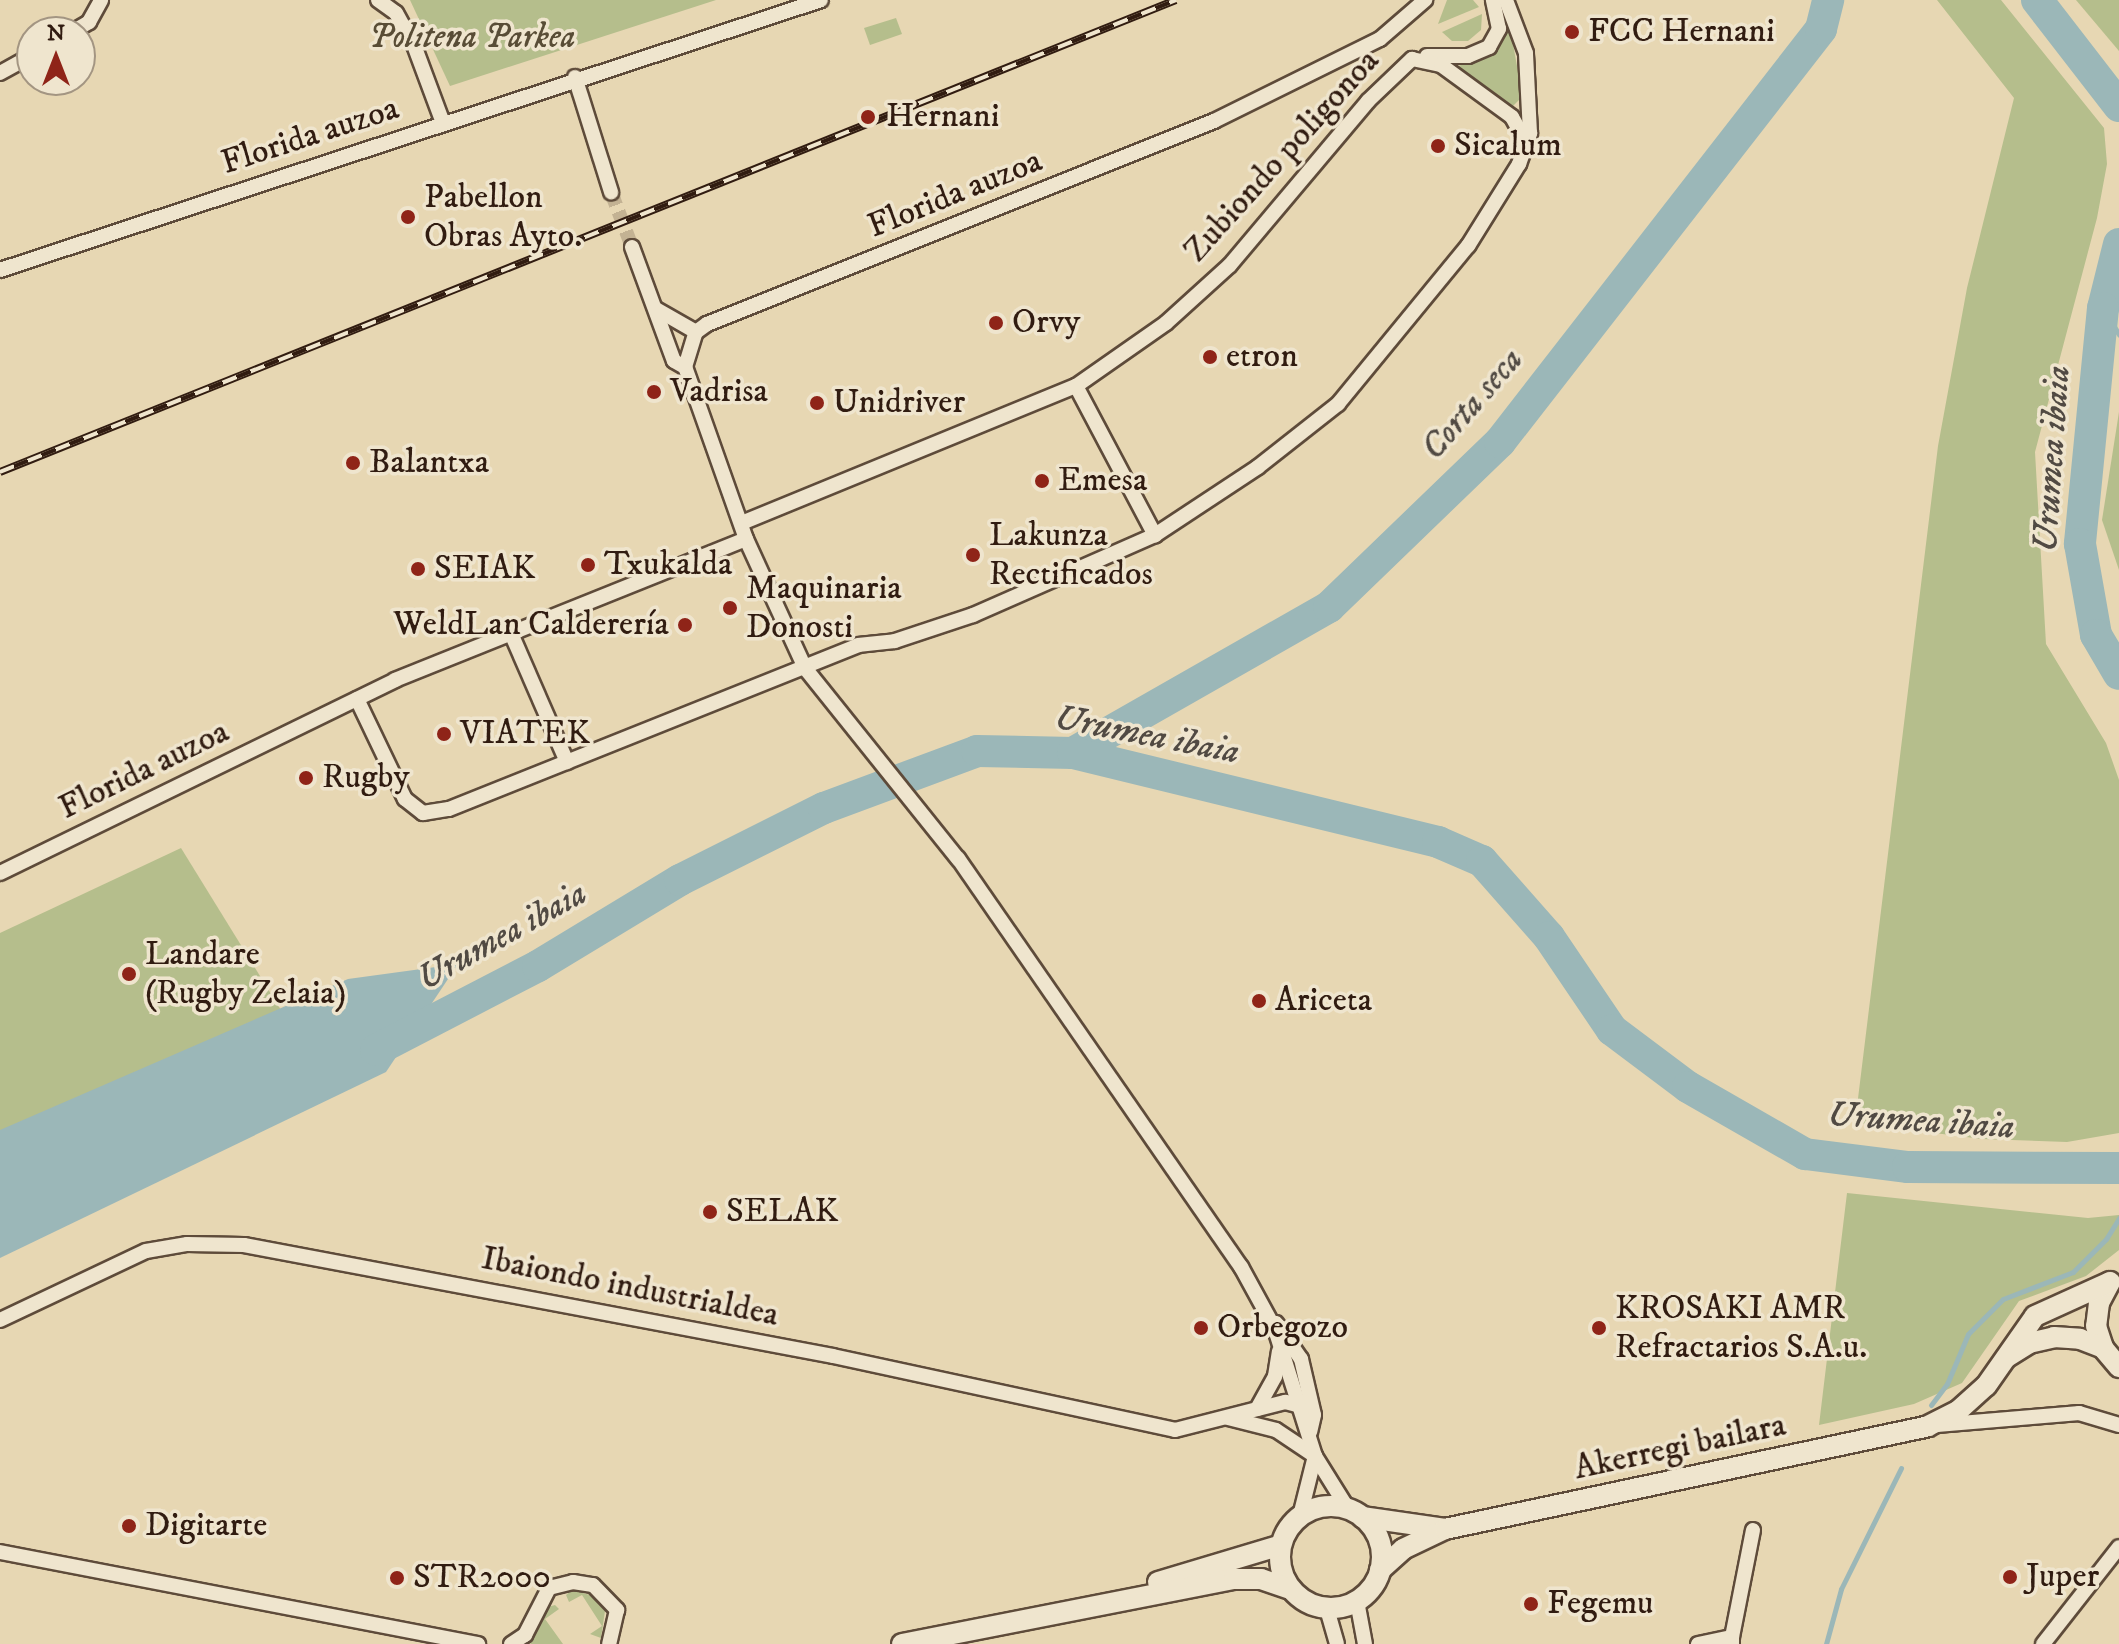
<!DOCTYPE html>
<html>
<head>
<meta charset="utf-8">
<style>
  body { margin:0 }
  #map { position:relative; width:2119px; height:1644px; overflow:hidden; background:#e7d7b3; font-family:"IM FELL DW Pica",serif }
  div>[style] { position:absolute }
  [style*='--x'] { left:calc(var(--x)*1px); top:calc(var(--y)*1px); width:calc(var(--w)*1px); rotate:calc(var(--a)*1deg) }
  .green>* { inset:0; background:#b5be8c }
  .water>* { inset:0; background:#9bb7b8 }
  .stream>* { height:5px; margin:-2.5px; padding:0 2.5px; transform-origin:2.5px; border-radius:2.5px; background:#9bb7b8 }
  .river>* { height:32px; margin:-16px; padding:0 16px; transform-origin:16px; border-radius:16px; background:#9bb7b8 }
  .street-tunnel>* { height:14px; margin-top:-7px; transform-origin:0; background:repeating-linear-gradient(90deg,#c3b293 0 14px,transparent 0 21px) }
  .roads { filter:drop-shadow(2px 0 #5e4b3a) drop-shadow(-2px 0 #5e4b3a) drop-shadow(0 2px #5e4b3a) drop-shadow(0 -2px #5e4b3a) }
  .street>* { height:14px; margin:-7px; padding:0 7px; transform-origin:7px; border-radius:7px; background:#efe5ce }
  .secondary>* { height:20px; margin:-10px; padding:0 10px; transform-origin:10px; border-radius:10px; background:#efe5ce }
  .secondary>.ring { margin:-10px; padding:0; box-sizing:content-box; background:none; border:20px solid #efe5ce; border-radius:50% }
  .rail>* { height:8px; margin-top:-4px; transform-origin:0; background:repeating-linear-gradient(90deg,#efe5ce 0 15px,#311c11 0 30px); box-sizing:border-box; border-block:2px solid #311c11 }
  .dots>* { width:22px; height:22px; translate:-50% -50%; box-sizing:border-box; border:4px solid #efe5ce; border-radius:50% }
  span { translate:-50% -50%; white-space:nowrap; text-align:center; line-height:1.15; -webkit-text-stroke:7px #efe5ce; paint-order:stroke }
  .poi-label { font-size:34px; color:#311c11 }
  .left { translate:0 -50%; text-align:left }
  .right { translate:-100% -50%; text-align:right }
  .park-label { font-size:34px; color:#594d36; font-style:italic }
  .street-label { font-size:34px; color:#311c11 }
  .water-label { font-size:36px; color:#514a43; font-style:italic }
  .north { position:absolute; left:16px; top:16px; width:80px; height:80px; box-sizing:border-box; background:#efe5ce; border:2px solid #a39582; border-radius:50%; rotate:0deg; font-size:22px; font-weight:700; line-height:32px; text-align:center; color:#311c11 }
  .north::after { content:''; display:block; margin:auto; width:28px; height:36px; background:#8f2418; clip-path:polygon(50% 0,100% 100%,50% 72%,0 100%) }
</style>
</head>
<body>
<div id="map">
  <div class="green">
    <div style="clip-path:polygon(410px 0,716px 0,450px 86px)"></div>
    <div style="clip-path:polygon(1447px 0,1473px 0,1479px 7px,1438px 24px)"></div>
    <div style="clip-path:polygon(1937px 0,2001px 0,2104px 128px,2107px 164px,2097px 218px,2035px 452px,2046px 644px,2106px 743px,2119px 780px,2119px 1133px,2067px 1142px,1982px 1139px,1855px 1123px,1938px 446px,1967px 288px,2014px 98px)"></div>
    <div style="clip-path:polygon(2076px 0,2119px 0,2119px 51px)"></div>
    <div style="clip-path:polygon(1482px 14px,1481px 30px,1468px 41px,1452px 41px,1442px 32px)"></div>
    <div style="clip-path:polygon(896px 18px,902px 34px,870px 45px,864px 28px)"></div>
    <div style="clip-path:polygon(1509px 22px,1521px 88px,1521px 98px,1513px 106px,1458px 66px,1494px 55px)"></div>
    <div style="clip-path:polygon(2119px 412px,2119px 570px,2102px 520px)"></div>
    <div style="clip-path:polygon(181px 848px,284px 1015px,0 1151px,0 933px)"></div>
    <div style="clip-path:polygon(1847px 1193px,2088px 1218px,2119px 1215px,2119px 1250px,2086px 1276px,2019px 1301px,1962px 1383px,1914px 1404px,1819px 1425px)"></div>
    <div style="clip-path:polygon(572px 1590px,590px 1595px,605px 1611px,601px 1638px,590px 1634px,602px 1626px,582px 1595px,569px 1602px,566px 1595px)"></div>
    <div style="clip-path:polygon(555px 1605px,559px 1609px,545px 1619px,563px 1644px,530px 1644px,548px 1607px)"></div>
  </div>
  <div class="water">
    <div style="clip-path:polygon(458px 964px,386px 1072px,0 1258px,0 1130px,348px 979px)"></div>
  </div>
  <div class="stream">
    <div style="--x:2103;--y:308;--w:31;--a:59"></div>
    <div style="--x:1931;--y:1405;--w:26;--a:-53"></div>
    <div style="--x:1947;--y:1384;--w:54;--a:-67.2"></div>
    <div style="--x:1968;--y:1334;--w:49;--a:-45"></div>
    <div style="--x:2003;--y:1299;--w:75;--a:-21.1"></div>
    <div style="--x:2073;--y:1272;--w:47;--a:-45"></div>
    <div style="--x:2106;--y:1239;--w:25;--a:-58"></div>
    <div style="--x:1826;--y:1644;--w:57;--a:-74.7"></div>
    <div style="--x:1841;--y:1589;--w:135;--a:-63.6"></div>
  </div>
  <div class="river">
    <div style="--x:2037;--y:0;--w:134;--a:52.3"></div>
    <div style="--x:2119;--y:244;--w:66;--a:104"></div>
    <div style="--x:2103;--y:308;--w:237;--a:95.6"></div>
    <div style="--x:2080;--y:544;--w:92;--a:80"></div>
    <div style="--x:2096;--y:635;--w:45;--a:59.5"></div>
    <div style="--x:1073;--y:753;--w:295;--a:-29.7"></div>
    <div style="--x:1329;--y:607;--w:238;--a:-44"></div>
    <div style="--x:1500;--y:442;--w:523;--a:-52.14"></div>
    <div style="--x:1821;--y:29;--w:30;--a:-76"></div>
    <div style="--x:376;--y:1050;--w:182;--a:-27.4"></div>
    <div style="--x:538;--y:966;--w:166;--a:-31.2"></div>
    <div style="--x:680;--y:880;--w:161;--a:-26.6"></div>
    <div style="--x:824;--y:808;--w:163;--a:-20.4"></div>
    <div style="--x:977;--y:751;--w:96;--a:1.2"></div>
    <div style="--x:1073;--y:753;--w:376;--a:13.7"></div>
    <div style="--x:1438;--y:842;--w:48;--a:23.4"></div>
    <div style="--x:1482;--y:861;--w:101;--a:48.6"></div>
    <div style="--x:1549;--y:937;--w:112;--a:55.9"></div>
    <div style="--x:1612;--y:1030;--w:95;--a:36.9"></div>
    <div style="--x:1688;--y:1087;--w:135;--a:29.8"></div>
    <div style="--x:1805;--y:1154;--w:104;--a:7.2"></div>
    <div style="--x:1908;--y:1167;--w:211;--a:0.3"></div>
  </div>
  <div class="street-tunnel">
    <div style="--x:611;--y:192;--w:59;--a:69.1"></div>
  </div>
  <div class="roads">
    <div class="street">
      <div style="--x:378;--y:0;--w:22;--a:36"></div>
      <div style="--x:396;--y:13;--w:37;--a:61"></div>
      <div style="--x:414;--y:45;--w:83;--a:69.6"></div>
      <div style="--x:72;--y:32;--w:20;--a:-30"></div>
      <div style="--x:89;--y:22;--w:25;--a:-61"></div>
      <div style="--x:1427;--y:56;--w:41;--a:0"></div>
      <div style="--x:1468;--y:56;--w:23;--a:-23"></div>
      <div style="--x:1489;--y:47;--w:21;--a:-61"></div>
      <div style="--x:1499;--y:29;--w:30;--a:-102"></div>
      <div style="--x:0;--y:73;--w:37;--a:-29"></div>
      <div style="--x:575;--y:77;--w:121;--a:72.6"></div>
      <div style="--x:632;--y:247;--w:121;--a:69.8"></div>
      <div style="--x:674;--y:361;--w:13;--a:29"></div>
      <div style="--x:0;--y:270;--w:864;--a:-18.2"></div>
      <div style="--x:656;--y:309;--w:46;--a:29.9"></div>
      <div style="--x:1076;--y:386;--w:169;--a:62.1"></div>
      <div style="--x:744;--y:522;--w:359;--a:-22.3"></div>
      <div style="--x:1076;--y:386;--w:110;--a:-35"></div>
      <div style="--x:1166;--y:323;--w:86;--a:-42.2"></div>
      <div style="--x:1230;--y:265;--w:214;--a:-49.9"></div>
      <div style="--x:1368;--y:101;--w:61;--a:-43.7"></div>
      <div style="--x:1412;--y:59;--w:30;--a:12"></div>
      <div style="--x:1441;--y:65;--w:88;--a:36.2"></div>
      <div style="--x:1512;--y:117;--w:29;--a:61"></div>
      <div style="--x:510;--y:631;--w:143;--a:66.5"></div>
      <div style="--x:357;--y:699;--w:111;--a:64.4"></div>
      <div style="--x:405;--y:799;--w:23;--a:38"></div>
      <div style="--x:423;--y:813;--w:26;--a:-9"></div>
      <div style="--x:449;--y:809;--w:441;--a:-21.8"></div>
      <div style="--x:858;--y:645;--w:37;--a:-6"></div>
      <div style="--x:895;--y:641;--w:82;--a:-18.4"></div>
      <div style="--x:973;--y:615;--w:199;--a:-23.7"></div>
      <div style="--x:1155;--y:535;--w:123;--a:-33.4"></div>
      <div style="--x:1258;--y:467;--w:102;--a:-38.2"></div>
      <div style="--x:1338;--y:404;--w:205;--a:-50.6"></div>
      <div style="--x:1468;--y:246;--w:97;--a:-58.1"></div>
      <div style="--x:1519;--y:164;--w:33;--a:-70"></div>
      <div style="--x:1530;--y:133;--w:80;--a:-92.9"></div>
      <div style="--x:1526;--y:53;--w:57;--a:-110.7"></div>
      <div style="--x:0;--y:873;--w:440;--a:-26"></div>
      <div style="--x:395;--y:680;--w:378;--a:-21.9"></div>
      <div style="--x:0;--y:1320;--w:161;--a:-25.3"></div>
      <div style="--x:146;--y:1251;--w:42;--a:-9.7"></div>
      <div style="--x:187;--y:1244;--w:57;--a:1"></div>
      <div style="--x:244;--y:1245;--w:599;--a:10.67"></div>
      <div style="--x:833;--y:1356;--w:350;--a:12.2"></div>
      <div style="--x:1175;--y:1430;--w:114;--a:-14.3"></div>
      <div style="--x:1285;--y:1402;--w:11;--a:15"></div>
      <div style="--x:1276;--y:1323;--w:44;--a:55.2"></div>
      <div style="--x:1301;--y:1359;--w:57;--a:76.9"></div>
      <div style="--x:1314;--y:1415;--w:17;--a:103"></div>
      <div style="--x:1257;--y:1409;--w:38;--a:-61"></div>
      <div style="--x:1275;--y:1376;--w:25;--a:-81"></div>
      <div style="--x:1228;--y:1418;--w:49;--a:14"></div>
      <div style="--x:1276;--y:1430;--w:47;--a:33.7"></div>
      <div style="--x:1937;--y:1425;--w:143;--a:-4.8"></div>
      <div style="--x:2079;--y:1413;--w:42;--a:16.7"></div>
      <div style="--x:1348;--y:1509;--w:62;--a:-121.9"></div>
      <div style="--x:1315;--y:1456;--w:133;--a:-107.5"></div>
      <div style="--x:1275;--y:1329;--w:71;--a:-118.7"></div>
      <div style="--x:1241;--y:1267;--w:497;--a:-124.7"></div>
      <div style="--x:958;--y:859;--w:245;--a:-128.7"></div>
      <div style="--x:805;--y:668;--w:142;--a:-114.6"></div>
      <div style="--x:746;--y:539;--w:182;--a:-109.5"></div>
      <div style="--x:685;--y:367;--w:37;--a:-73"></div>
      <div style="--x:696;--y:332;--w:14;--a:-36"></div>
      <div style="--x:707;--y:324;--w:546;--a:-21.82"></div>
      <div style="--x:1214;--y:121;--w:185;--a:-26.3"></div>
      <div style="--x:1380;--y:39;--w:60;--a:-40.9"></div>
      <div style="--x:1300;--y:1516;--w:62;--a:-76"></div>
      <div style="--x:0;--y:1552;--w:487;--a:10.9"></div>
      <div style="--x:1357;--y:1601;--w:44;--a:79.5"></div>
      <div style="--x:1327;--y:1609;--w:36;--a:74"></div>
      <div style="--x:1732;--y:1637;--w:109;--a:-78.9"></div>
      <div style="--x:511;--y:1644;--w:17;--a:-33"></div>
      <div style="--x:525;--y:1635;--w:53;--a:-62.9"></div>
      <div style="--x:549;--y:1588;--w:25;--a:-14"></div>
      <div style="--x:573;--y:1582;--w:20;--a:9"></div>
      <div style="--x:593;--y:1585;--w:35;--a:46"></div>
      <div style="--x:617;--y:1610;--w:35;--a:103"></div>
      <div style="--x:1698;--y:1644;--w:35;--a:-12"></div>
      <div style="--x:1732;--y:1637;--w:7;--a:90"></div>
      <div style="--x:2043;--y:1644;--w:123;--a:-51.9"></div>
    </div>
    <div class="secondary">
      <div style="--x:2110;--y:1282;--w:24;--a:118"></div>
      <div style="--x:2099;--y:1303;--w:23;--a:97"></div>
      <div style="--x:2096;--y:1326;--w:23;--a:72"></div>
      <div style="--x:2103;--y:1348;--w:25;--a:50"></div>
      <div style="--x:2007;--y:1357;--w:26;--a:-32"></div>
      <div style="--x:2029;--y:1343;--w:26;--a:-13"></div>
      <div style="--x:2054;--y:1337;--w:26;--a:4"></div>
      <div style="--x:2080;--y:1339;--w:25;--a:21"></div>
      <div class="ring" style="left:1280px;top:1506px;width:82px;height:82px"></div>
      <div style="--x:1362;--y:1517;--w:84;--a:8.2"></div>
      <div style="--x:1380;--y:1570;--w:31;--a:-42"></div>
      <div style="--x:1403;--y:1549;--w:47;--a:-25.5"></div>
      <div style="--x:1445;--y:1529;--w:494;--a:-12"></div>
      <div style="--x:1928;--y:1426;--w:35;--a:-27"></div>
      <div style="--x:1959;--y:1410;--w:36;--a:-42"></div>
      <div style="--x:1986;--y:1386;--w:85;--a:-55"></div>
      <div style="--x:2035;--y:1316;--w:82;--a:-24.4"></div>
      <div style="--x:1158;--y:1582;--w:128;--a:-16.7"></div>
      <div style="--x:902;--y:1644;--w:338;--a:-11.1"></div>
      <div style="--x:1234;--y:1579;--w:27;--a:0"></div>
      <div style="--x:1261;--y:1579;--w:31;--a:19"></div>
    </div>
  </div>
  <div class="rail">
    <div style="--x:0;--y:472;--w:1267;--a:-21.87"></div>
  </div>
  <div class="dots">
    <div style="left:1572px;top:32px;background:#8f2418"></div>
    <div style="left:868px;top:117px;background:#8f2418"></div>
    <div style="left:1438px;top:146px;background:#8f2418"></div>
    <div style="left:408px;top:217px;background:#8f2418"></div>
    <div style="left:996px;top:323px;background:#8f2418"></div>
    <div style="left:1210px;top:357px;background:#8f2418"></div>
    <div style="left:654px;top:392px;background:#8f2418"></div>
    <div style="left:817px;top:403px;background:#8f2418"></div>
    <div style="left:353px;top:463px;background:#8f2418"></div>
    <div style="left:1042px;top:481px;background:#8f2418"></div>
    <div style="left:973px;top:555px;background:#8f2418"></div>
    <div style="left:588px;top:565px;background:#8f2418"></div>
    <div style="left:418px;top:569px;background:#8f2418"></div>
    <div style="left:730px;top:608px;background:#8f2418"></div>
    <div style="left:685px;top:625px;background:#8f2418"></div>
    <div style="left:444px;top:734px;background:#8f2418"></div>
    <div style="left:306px;top:778px;background:#8f2418"></div>
    <div style="left:129px;top:974px;background:#8f2418"></div>
    <div style="left:1259px;top:1001px;background:#8f2418"></div>
    <div style="left:710px;top:1212px;background:#8f2418"></div>
    <div style="left:1201px;top:1328px;background:#8f2418"></div>
    <div style="left:1599px;top:1328px;background:#8f2418"></div>
    <div style="left:129px;top:1526px;background:#8f2418"></div>
    <div style="left:2010px;top:1577px;background:#8f2418"></div>
    <div style="left:397px;top:1578px;background:#8f2418"></div>
    <div style="left:1531px;top:1604px;background:#8f2418"></div>
  </div>
  <div class="poi-label">
    <span class="left" style="left:1588px;top:32px">FCC Hernani</span>
    <span class="left" style="left:886px;top:117px">Hernani</span>
    <span class="left" style="left:1454px;top:146px">Sicalum</span>
    <span class="left" style="left:424px;top:217px">Pabellon<br>Obras Ayto.</span>
    <span class="left" style="left:1012px;top:323px">Orvy</span>
    <span class="left" style="left:1226px;top:357px">etron</span>
    <span class="left" style="left:670px;top:392px">Vadrisa</span>
    <span class="left" style="left:833px;top:403px">Unidriver</span>
    <span class="left" style="left:369px;top:463px">Balantxa</span>
    <span class="left" style="left:1058px;top:481px">Emesa</span>
    <span class="left" style="left:989px;top:555px">Lakunza<br>Rectificados</span>
    <span class="left" style="left:604px;top:565px">Txukalda</span>
    <span class="left" style="left:434px;top:569px">SEIAK</span>
    <span class="left" style="left:746px;top:608px">Maquinaria<br>Donosti</span>
    <span class="right" style="left:669px;top:625px">WeldLan Calderería</span>
    <span class="left" style="left:460px;top:734px">VIATEK</span>
    <span class="left" style="left:322px;top:778px">Rugby</span>
    <span class="left" style="left:145px;top:974px">Landare<br>(Rugby Zelaia)</span>
    <span class="left" style="left:1275px;top:1001px">Ariceta</span>
    <span class="left" style="left:726px;top:1212px">SELAK</span>
    <span class="left" style="left:1615px;top:1328px">KROSAKI AMR<br>Refractarios S.A.u.</span>
    <span class="left" style="left:1217px;top:1328px">Orbegozo</span>
    <span class="left" style="left:145px;top:1526px">Digitarte</span>
    <span class="left" style="left:2026px;top:1577px">Juper</span>
    <span class="left" style="left:413px;top:1578px">STR2000</span>
    <span class="left" style="left:1547px;top:1604px">Fegemu</span>
  </div>
  <div class="park-label">
    <span style="left:472px;top:38px">Politena Parkea</span>
  </div>
  <div class="street-label">
    <span style="left:310px;top:136px;rotate:-18deg">Florida auzoa</span>
    <span style="left:1282px;top:156px;rotate:-48deg">Zubiondo poligonoa</span>
    <span style="left:955px;top:194px;rotate:-22deg">Florida auzoa</span>
    <span style="left:144px;top:770px;rotate:-26deg">Florida auzoa</span>
    <span style="left:630px;top:1287px;rotate:11deg">Ibaiondo industrialdea</span>
    <span style="left:1680px;top:1447px;rotate:-12deg">Akerregi bailara</span>
  </div>
  <div class="water-label">
    <span style="left:1472px;top:404px;rotate:-49deg">Corta seca</span>
    <span style="left:2052px;top:459px;rotate:-86deg">Urumea ibaia</span>
    <span style="left:1147px;top:735px;rotate:11deg">Urumea ibaia</span>
    <span style="left:502px;top:936px;rotate:-29deg">Urumea ibaia</span>
    <span style="left:1921px;top:1121px;rotate:4deg">Urumea ibaia</span>
  </div>
  <div class="north">N</div>
</div>
</body>
</html>
